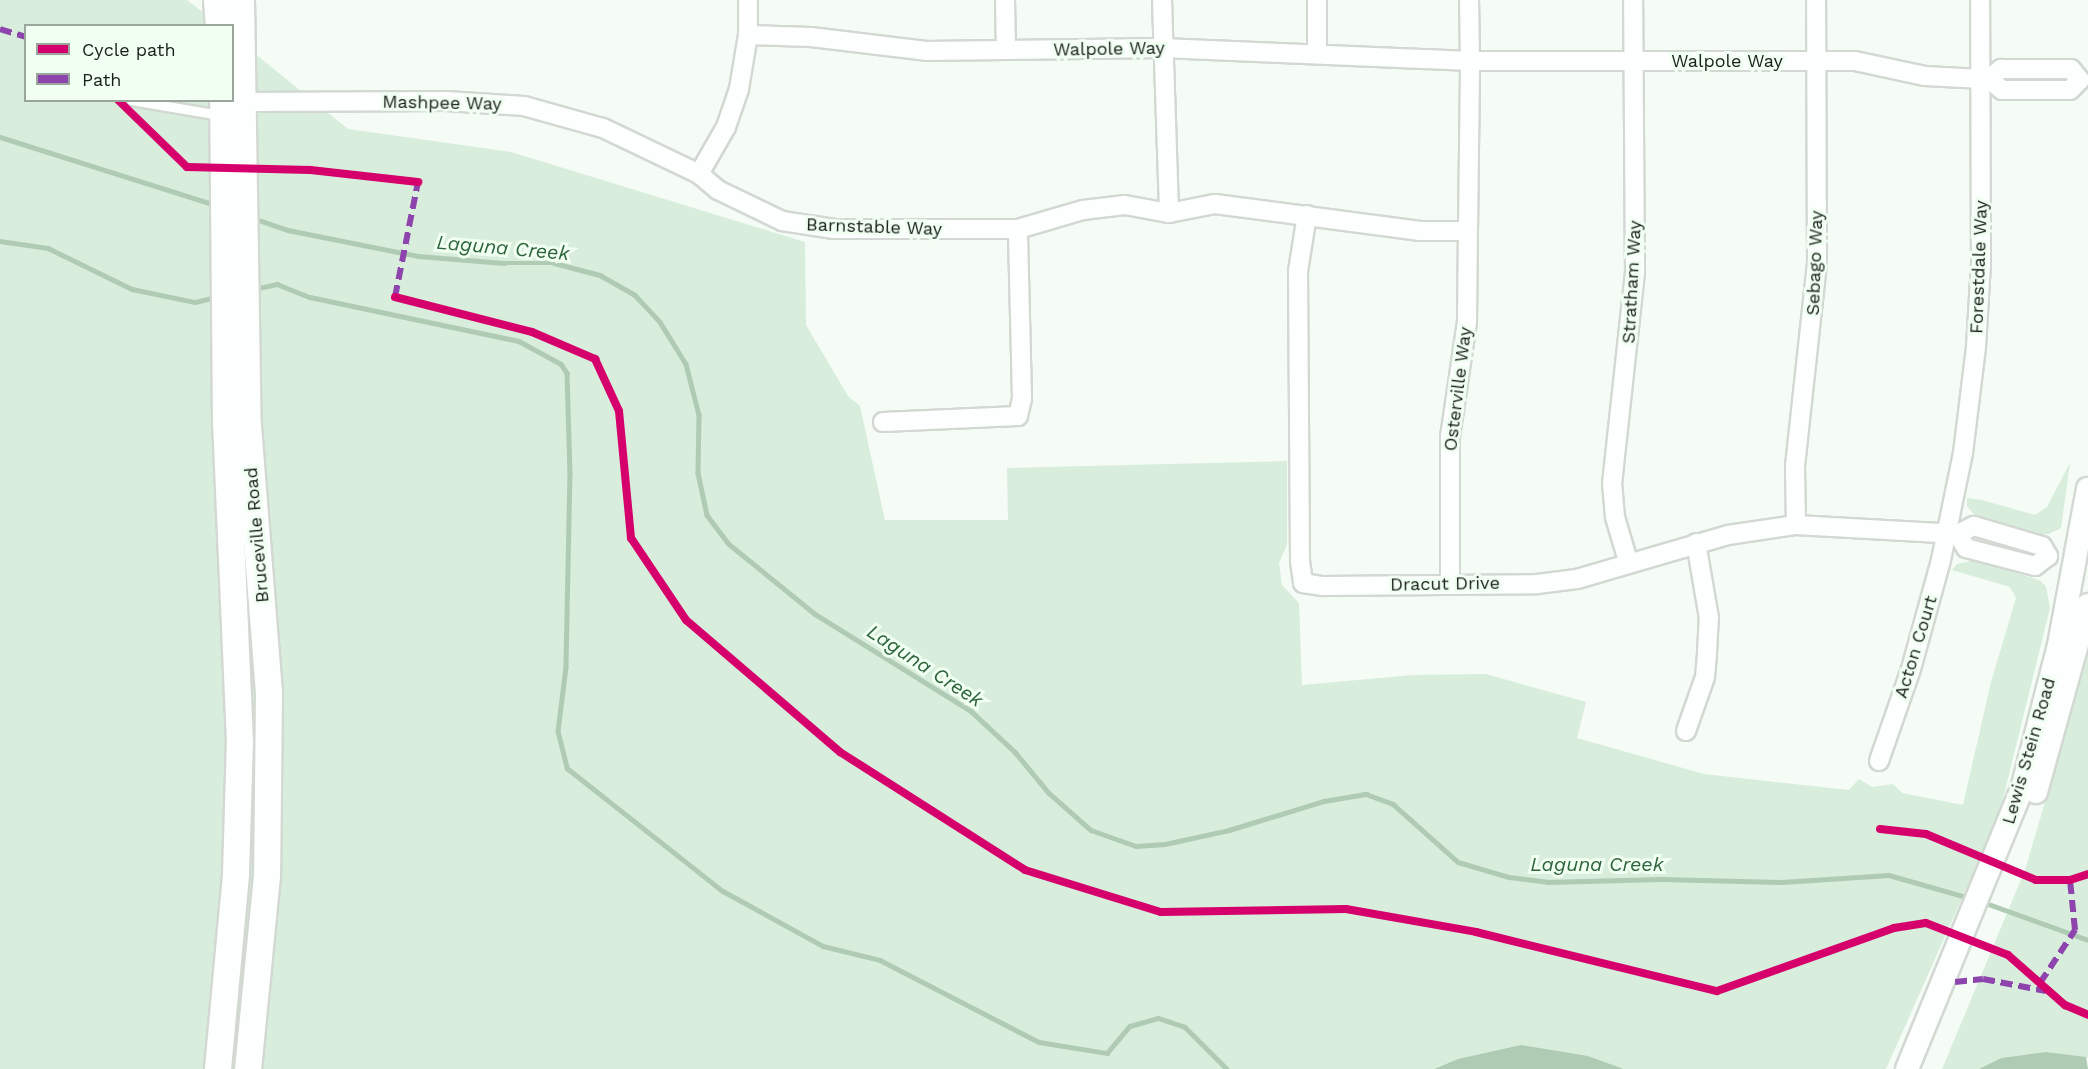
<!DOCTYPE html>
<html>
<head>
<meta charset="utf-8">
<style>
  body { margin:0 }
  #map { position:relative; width:2088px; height:1069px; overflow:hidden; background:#f4fcf5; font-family:"Work Sans",sans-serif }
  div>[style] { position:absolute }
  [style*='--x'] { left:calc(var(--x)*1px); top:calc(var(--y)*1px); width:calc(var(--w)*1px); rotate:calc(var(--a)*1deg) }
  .green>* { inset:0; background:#d8eddb }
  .water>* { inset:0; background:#afcbb4 }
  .stream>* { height:4.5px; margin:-2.25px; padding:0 2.25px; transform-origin:2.25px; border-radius:2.25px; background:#afcbb4 }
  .roads { filter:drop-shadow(2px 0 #d2d8d2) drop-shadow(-2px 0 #d2d8d2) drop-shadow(0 2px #d2d8d2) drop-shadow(0 -2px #d2d8d2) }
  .service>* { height:9px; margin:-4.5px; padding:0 4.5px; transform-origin:4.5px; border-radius:4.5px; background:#fdfffe }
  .minor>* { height:18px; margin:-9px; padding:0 9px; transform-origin:9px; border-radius:9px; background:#fdfffe }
  .tertiary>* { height:22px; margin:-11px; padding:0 11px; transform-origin:11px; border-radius:11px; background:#fdfffe }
  .secondary>* { height:26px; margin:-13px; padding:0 13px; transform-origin:13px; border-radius:13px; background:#fdfffe }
  .quiet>* { height:6px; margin-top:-3px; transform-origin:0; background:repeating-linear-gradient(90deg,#8e44ad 0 12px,transparent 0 18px) }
  .cycleway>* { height:8px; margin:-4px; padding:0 4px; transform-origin:4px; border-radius:4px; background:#d6006c }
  span { translate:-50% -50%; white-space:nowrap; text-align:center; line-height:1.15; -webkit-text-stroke:6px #f0fff2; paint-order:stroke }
  .street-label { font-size:18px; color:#1a1f1b }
  .water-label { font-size:20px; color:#2e643b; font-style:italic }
  .legend { position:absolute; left:24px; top:24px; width:210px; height:78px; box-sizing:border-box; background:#f0fff2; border:2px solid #9aa59c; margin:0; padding:8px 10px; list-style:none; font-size:18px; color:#1a1f1b }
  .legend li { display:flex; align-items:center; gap:12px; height:30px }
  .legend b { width:30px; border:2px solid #9aa59c }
</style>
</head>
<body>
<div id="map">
  <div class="green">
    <div style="clip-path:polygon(0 0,187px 0,219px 25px,26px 26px,26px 100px,232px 100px,233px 36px,348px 129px,511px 152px,805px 242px,806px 325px,848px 396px,860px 406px,885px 520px,1008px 520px,1007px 468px,1287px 461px,1287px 545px,1279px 563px,1282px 585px,1299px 603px,1302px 685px,1413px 675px,1486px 674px,1586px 702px,1577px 738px,1704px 774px,1849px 790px,1859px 779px,1872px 787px,1893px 784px,1902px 793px,1963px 805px,1991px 682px,2016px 598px,2010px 587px,1952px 570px,1957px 564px,1975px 560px,2039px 580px,2046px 586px,2050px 608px,1999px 815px,1886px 1069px,1624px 1069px,1588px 1056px,1458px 1059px,1434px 1069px,0 1069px)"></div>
    <div style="clip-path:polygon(2070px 463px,2061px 528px,2049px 534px,2036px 535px,1977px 518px,1967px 506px,1967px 498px,1982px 500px,2035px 515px,2047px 507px)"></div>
    <div style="clip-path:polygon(2088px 656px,2088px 1058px,2046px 1052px,2001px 1058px,1979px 1069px,1942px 1069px,2025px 870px)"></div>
  </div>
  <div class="water">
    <div style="clip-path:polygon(1521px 1045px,1588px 1056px,1624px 1069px,1434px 1069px,1458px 1059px)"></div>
    <div style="clip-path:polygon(2046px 1052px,2086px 1057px,2088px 1069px,1979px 1069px,2001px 1058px)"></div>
  </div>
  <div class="stream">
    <div style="--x:0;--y:137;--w:226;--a:17.5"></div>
    <div style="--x:253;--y:218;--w:37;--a:19"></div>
    <div style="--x:288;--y:230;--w:133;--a:11.3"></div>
    <div style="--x:418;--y:256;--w:86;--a:4.7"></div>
    <div style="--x:504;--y:263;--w:50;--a:0"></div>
    <div style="--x:554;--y:263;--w:48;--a:14.6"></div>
    <div style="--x:600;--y:275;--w:40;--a:29.7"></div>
    <div style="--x:635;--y:295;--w:37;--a:47"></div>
    <div style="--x:660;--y:322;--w:49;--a:58.2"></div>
    <div style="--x:686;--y:364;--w:53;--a:75.7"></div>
    <div style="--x:699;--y:415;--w:58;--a:91"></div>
    <div style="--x:698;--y:473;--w:43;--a:77.9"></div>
    <div style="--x:707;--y:515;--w:36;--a:53"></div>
    <div style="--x:729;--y:544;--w:111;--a:39.1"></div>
    <div style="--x:815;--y:614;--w:184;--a:31.9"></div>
    <div style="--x:971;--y:711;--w:60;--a:43"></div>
    <div style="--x:1015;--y:752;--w:53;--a:50.3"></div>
    <div style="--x:1049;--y:793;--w:56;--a:41.4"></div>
    <div style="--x:1091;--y:830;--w:48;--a:19.6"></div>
    <div style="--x:1136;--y:846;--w:29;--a:-4"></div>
    <div style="--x:1165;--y:844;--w:66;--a:-12.3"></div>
    <div style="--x:1229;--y:830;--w:99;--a:-17"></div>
    <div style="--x:1324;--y:801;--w:43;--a:-9.5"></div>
    <div style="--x:1366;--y:794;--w:29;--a:20"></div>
    <div style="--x:1393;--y:804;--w:87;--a:41.7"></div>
    <div style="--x:1458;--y:862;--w:53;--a:16.4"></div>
    <div style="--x:1509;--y:877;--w:38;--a:7"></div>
    <div style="--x:1547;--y:882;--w:115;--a:-1.5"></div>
    <div style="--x:1662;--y:879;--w:120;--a:1.4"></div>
    <div style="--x:1782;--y:882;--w:107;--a:-3.7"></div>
    <div style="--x:1889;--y:875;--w:84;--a:15.9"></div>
    <div style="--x:0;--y:241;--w:49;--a:8.3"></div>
    <div style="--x:48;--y:248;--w:93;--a:26"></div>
    <div style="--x:132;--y:289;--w:64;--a:11.7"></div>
    <div style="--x:195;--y:302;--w:22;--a:-13"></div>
    <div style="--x:254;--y:289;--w:24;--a:-12"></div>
    <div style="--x:277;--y:284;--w:35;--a:22"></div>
    <div style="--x:310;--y:297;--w:214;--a:11.9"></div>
    <div style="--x:519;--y:341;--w:48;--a:28.7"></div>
    <div style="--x:561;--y:364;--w:11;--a:56"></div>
    <div style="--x:567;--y:373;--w:99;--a:88.3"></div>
    <div style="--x:570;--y:472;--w:195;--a:91.2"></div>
    <div style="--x:566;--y:667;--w:64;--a:97.1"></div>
    <div style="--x:558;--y:731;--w:38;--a:76"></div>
    <div style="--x:567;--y:768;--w:199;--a:38.3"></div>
    <div style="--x:723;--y:891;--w:114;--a:28.8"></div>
    <div style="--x:823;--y:946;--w:59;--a:13.8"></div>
    <div style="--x:880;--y:960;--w:179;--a:27.3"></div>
    <div style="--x:1039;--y:1042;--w:69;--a:9.2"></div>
    <div style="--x:1107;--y:1053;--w:35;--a:-50"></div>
    <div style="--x:1130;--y:1026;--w:29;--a:-16"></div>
    <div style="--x:1158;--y:1018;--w:28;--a:18"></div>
    <div style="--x:1185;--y:1027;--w:59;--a:45"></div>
    <div style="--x:1983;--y:902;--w:112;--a:19.9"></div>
  </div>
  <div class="roads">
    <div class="service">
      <div style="--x:131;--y:100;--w:90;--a:9.6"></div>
    </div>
    <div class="minor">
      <div style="--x:748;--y:0;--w:35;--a:90"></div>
      <div style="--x:748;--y:35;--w:55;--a:99.5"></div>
      <div style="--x:739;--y:89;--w:40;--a:108.9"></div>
      <div style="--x:726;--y:127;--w:54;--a:119.9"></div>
      <div style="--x:699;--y:174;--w:25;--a:40"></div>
      <div style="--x:718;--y:190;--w:71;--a:25.8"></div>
      <div style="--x:782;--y:221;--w:53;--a:8.7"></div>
      <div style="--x:834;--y:229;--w:184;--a:0"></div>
      <div style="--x:1018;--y:229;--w:68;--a:-16.3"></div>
      <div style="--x:1083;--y:210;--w:42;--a:-6.8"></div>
      <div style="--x:1125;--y:205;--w:45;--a:10.3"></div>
      <div style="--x:1169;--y:213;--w:47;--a:-11.1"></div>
      <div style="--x:1215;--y:204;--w:207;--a:7.5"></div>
      <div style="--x:1420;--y:231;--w:48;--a:0"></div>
      <div style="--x:1468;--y:231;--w:170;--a:-89.3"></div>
      <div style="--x:1470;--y:61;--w:385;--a:0"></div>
      <div style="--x:1855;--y:61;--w:72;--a:12.1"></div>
      <div style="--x:1925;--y:76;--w:57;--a:3"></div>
      <div style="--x:1982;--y:79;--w:7;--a:0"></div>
      <div style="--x:1989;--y:79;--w:16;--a:-40"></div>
      <div style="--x:2001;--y:69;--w:70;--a:0"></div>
      <div style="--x:2071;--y:69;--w:14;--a:51"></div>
      <div style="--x:2080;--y:80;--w:14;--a:135"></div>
      <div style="--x:2070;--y:90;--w:68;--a:180"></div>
      <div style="--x:2002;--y:90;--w:17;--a:-140"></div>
      <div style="--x:1005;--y:0;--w:50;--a:88.9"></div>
      <div style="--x:1162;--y:0;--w:213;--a:88.1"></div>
      <div style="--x:1317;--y:0;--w:52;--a:90"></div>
      <div style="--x:748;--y:35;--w:63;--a:1.8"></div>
      <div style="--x:811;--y:37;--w:116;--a:6.9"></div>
      <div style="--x:926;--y:51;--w:236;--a:-0.7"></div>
      <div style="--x:1162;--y:48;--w:308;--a:2.4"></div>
      <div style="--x:1470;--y:61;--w:61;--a:-90.9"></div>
      <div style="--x:244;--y:102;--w:202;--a:-0.3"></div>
      <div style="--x:446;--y:101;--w:78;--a:3.7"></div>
      <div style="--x:524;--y:106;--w:82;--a:15.6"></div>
      <div style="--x:603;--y:128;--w:106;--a:25.6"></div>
      <div style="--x:1307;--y:215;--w:57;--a:99.1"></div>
      <div style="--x:1298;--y:271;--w:290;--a:89.6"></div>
      <div style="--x:1300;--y:561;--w:22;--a:82"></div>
      <div style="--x:1303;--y:583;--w:20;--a:9"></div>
      <div style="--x:1323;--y:586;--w:214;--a:-0.5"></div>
      <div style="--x:1537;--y:584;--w:40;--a:-7.1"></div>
      <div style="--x:1577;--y:579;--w:157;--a:-16.2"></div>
      <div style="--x:1728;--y:535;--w:69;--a:-8.4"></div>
      <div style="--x:1796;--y:525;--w:162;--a:3.2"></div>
      <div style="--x:883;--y:422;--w:135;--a:-2.5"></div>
      <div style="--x:1018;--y:416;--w:18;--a:-77"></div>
      <div style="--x:1022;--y:398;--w:169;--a:-91.4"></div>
      <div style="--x:1796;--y:525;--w:59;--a:-91"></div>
      <div style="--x:1795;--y:466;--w:203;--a:-83.8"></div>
      <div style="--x:1817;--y:264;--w:264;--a:-90.2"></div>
      <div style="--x:1974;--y:526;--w:71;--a:16.4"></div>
      <div style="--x:2042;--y:546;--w:12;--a:59"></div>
      <div style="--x:2048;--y:556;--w:16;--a:142"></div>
      <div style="--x:2035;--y:566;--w:71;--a:-165.4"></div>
      <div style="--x:1966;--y:548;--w:16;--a:-120"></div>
      <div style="--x:1958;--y:534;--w:18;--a:-27"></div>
      <div style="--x:1628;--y:561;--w:46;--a:-106.5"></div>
      <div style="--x:1615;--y:517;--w:33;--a:-95"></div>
      <div style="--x:1612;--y:484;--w:214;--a:-83.8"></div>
      <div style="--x:1635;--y:271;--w:271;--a:-90.4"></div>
      <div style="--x:1450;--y:583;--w:146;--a:-90"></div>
      <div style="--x:1450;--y:437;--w:116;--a:-81.6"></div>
      <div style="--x:1467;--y:322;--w:91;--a:-89.4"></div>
      <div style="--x:1686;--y:731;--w:57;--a:-70.6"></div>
      <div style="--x:1705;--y:677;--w:24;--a:-85"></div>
      <div style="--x:1707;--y:653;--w:35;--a:-87"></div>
      <div style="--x:1709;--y:618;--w:76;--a:-99.8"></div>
      <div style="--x:1879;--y:761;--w:97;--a:-70.8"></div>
      <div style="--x:1911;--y:669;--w:113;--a:-74.6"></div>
      <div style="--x:1941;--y:560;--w:109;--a:-78.4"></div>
      <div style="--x:1963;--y:453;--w:107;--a:-83"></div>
      <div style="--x:1976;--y:347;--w:84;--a:-86.6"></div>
      <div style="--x:1981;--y:263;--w:263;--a:-90.2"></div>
    </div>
    <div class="tertiary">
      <div style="--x:2036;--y:792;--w:194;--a:-74.5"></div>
      <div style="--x:1907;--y:1069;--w:303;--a:-67.7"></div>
      <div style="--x:2022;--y:789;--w:149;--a:-75.6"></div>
      <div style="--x:2059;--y:645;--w:159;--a:-79.5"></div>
    </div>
    <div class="secondary">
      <div style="--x:217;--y:0;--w:26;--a:86"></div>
      <div style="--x:241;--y:0;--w:426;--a:89.1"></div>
      <div style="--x:248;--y:426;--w:268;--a:85.5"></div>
      <div style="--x:269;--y:693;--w:183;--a:90.6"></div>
      <div style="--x:267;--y:876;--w:194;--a:95.6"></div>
      <div style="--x:218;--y:1069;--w:196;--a:-84.7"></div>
      <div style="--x:236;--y:874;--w:132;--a:-88.3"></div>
      <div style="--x:240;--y:742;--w:319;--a:-92.5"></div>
      <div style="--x:226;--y:423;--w:323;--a:-90.5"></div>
    </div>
  </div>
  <div class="quiet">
    <div style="--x:0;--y:29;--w:27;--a:17"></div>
    <div style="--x:399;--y:298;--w:4;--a:-166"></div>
    <div style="--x:395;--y:297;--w:117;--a:-78.7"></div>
    <div style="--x:418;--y:182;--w:5;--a:-169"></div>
    <div style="--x:1955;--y:982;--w:28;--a:-6"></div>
    <div style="--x:1983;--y:979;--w:64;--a:10.8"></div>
    <div style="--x:2040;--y:983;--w:64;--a:-56.6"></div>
    <div style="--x:2075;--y:930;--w:50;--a:-95.7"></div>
  </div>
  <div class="cycleway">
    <div style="--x:118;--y:100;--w:96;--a:44.2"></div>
    <div style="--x:187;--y:167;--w:123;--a:1.4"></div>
    <div style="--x:310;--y:170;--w:109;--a:6.3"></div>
    <div style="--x:395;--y:297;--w:141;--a:14.3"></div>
    <div style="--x:532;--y:332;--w:69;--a:23.2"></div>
    <div style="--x:595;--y:359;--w:57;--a:65.2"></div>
    <div style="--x:619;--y:411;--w:128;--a:84.6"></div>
    <div style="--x:631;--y:538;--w:99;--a:56.1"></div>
    <div style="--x:686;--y:620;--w:203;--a:40.6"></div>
    <div style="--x:840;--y:752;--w:219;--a:32.5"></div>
    <div style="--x:1025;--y:870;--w:142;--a:17.2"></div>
    <div style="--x:1161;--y:912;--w:185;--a:-0.9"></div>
    <div style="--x:1346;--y:909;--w:132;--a:10"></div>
    <div style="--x:1476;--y:932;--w:248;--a:13.8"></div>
    <div style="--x:1717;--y:991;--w:188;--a:-19.6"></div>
    <div style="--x:1894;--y:928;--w:32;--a:-9"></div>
    <div style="--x:1926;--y:923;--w:88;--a:21.3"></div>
    <div style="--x:2008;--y:955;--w:76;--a:41.3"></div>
    <div style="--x:2065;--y:1005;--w:25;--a:23"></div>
    <div style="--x:1880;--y:829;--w:46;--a:6.2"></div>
    <div style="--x:1926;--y:834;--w:119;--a:22.7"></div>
    <div style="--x:2036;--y:880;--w:34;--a:0"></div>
    <div style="--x:2070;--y:880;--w:19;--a:-18"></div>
  </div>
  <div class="street-label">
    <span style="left:1109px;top:49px;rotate:-1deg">Walpole Way</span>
    <span style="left:1727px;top:61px">Walpole Way</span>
    <span style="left:442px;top:103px;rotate:1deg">Mashpee Way</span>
    <span style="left:874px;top:227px;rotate:2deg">Barnstable Way</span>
    <span style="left:1815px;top:263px;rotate:-88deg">Sebago Way</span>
    <span style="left:1979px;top:267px;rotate:-88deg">Forestdale Way</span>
    <span style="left:1632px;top:282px;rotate:-87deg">Stratham Way</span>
    <span style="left:1458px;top:389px;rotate:-83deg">Osterville Way</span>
    <span style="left:257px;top:535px;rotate:-95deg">Bruceville Road</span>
    <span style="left:1445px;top:584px;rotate:-1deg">Dracut Drive</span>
    <span style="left:1916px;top:647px;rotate:-73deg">Acton Court</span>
    <span style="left:2029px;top:751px;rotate:-74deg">Lewis Stein Road</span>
  </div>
  <div class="water-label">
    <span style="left:503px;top:248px;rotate:5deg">Laguna Creek</span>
    <span style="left:925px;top:666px;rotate:33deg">Laguna Creek</span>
    <span style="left:1597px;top:864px">Laguna Creek</span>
  </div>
  <ul class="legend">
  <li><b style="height:8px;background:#d6006c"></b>Cycle path</li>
  <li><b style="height:8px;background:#8e44ad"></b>Path</li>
  </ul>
</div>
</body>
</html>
